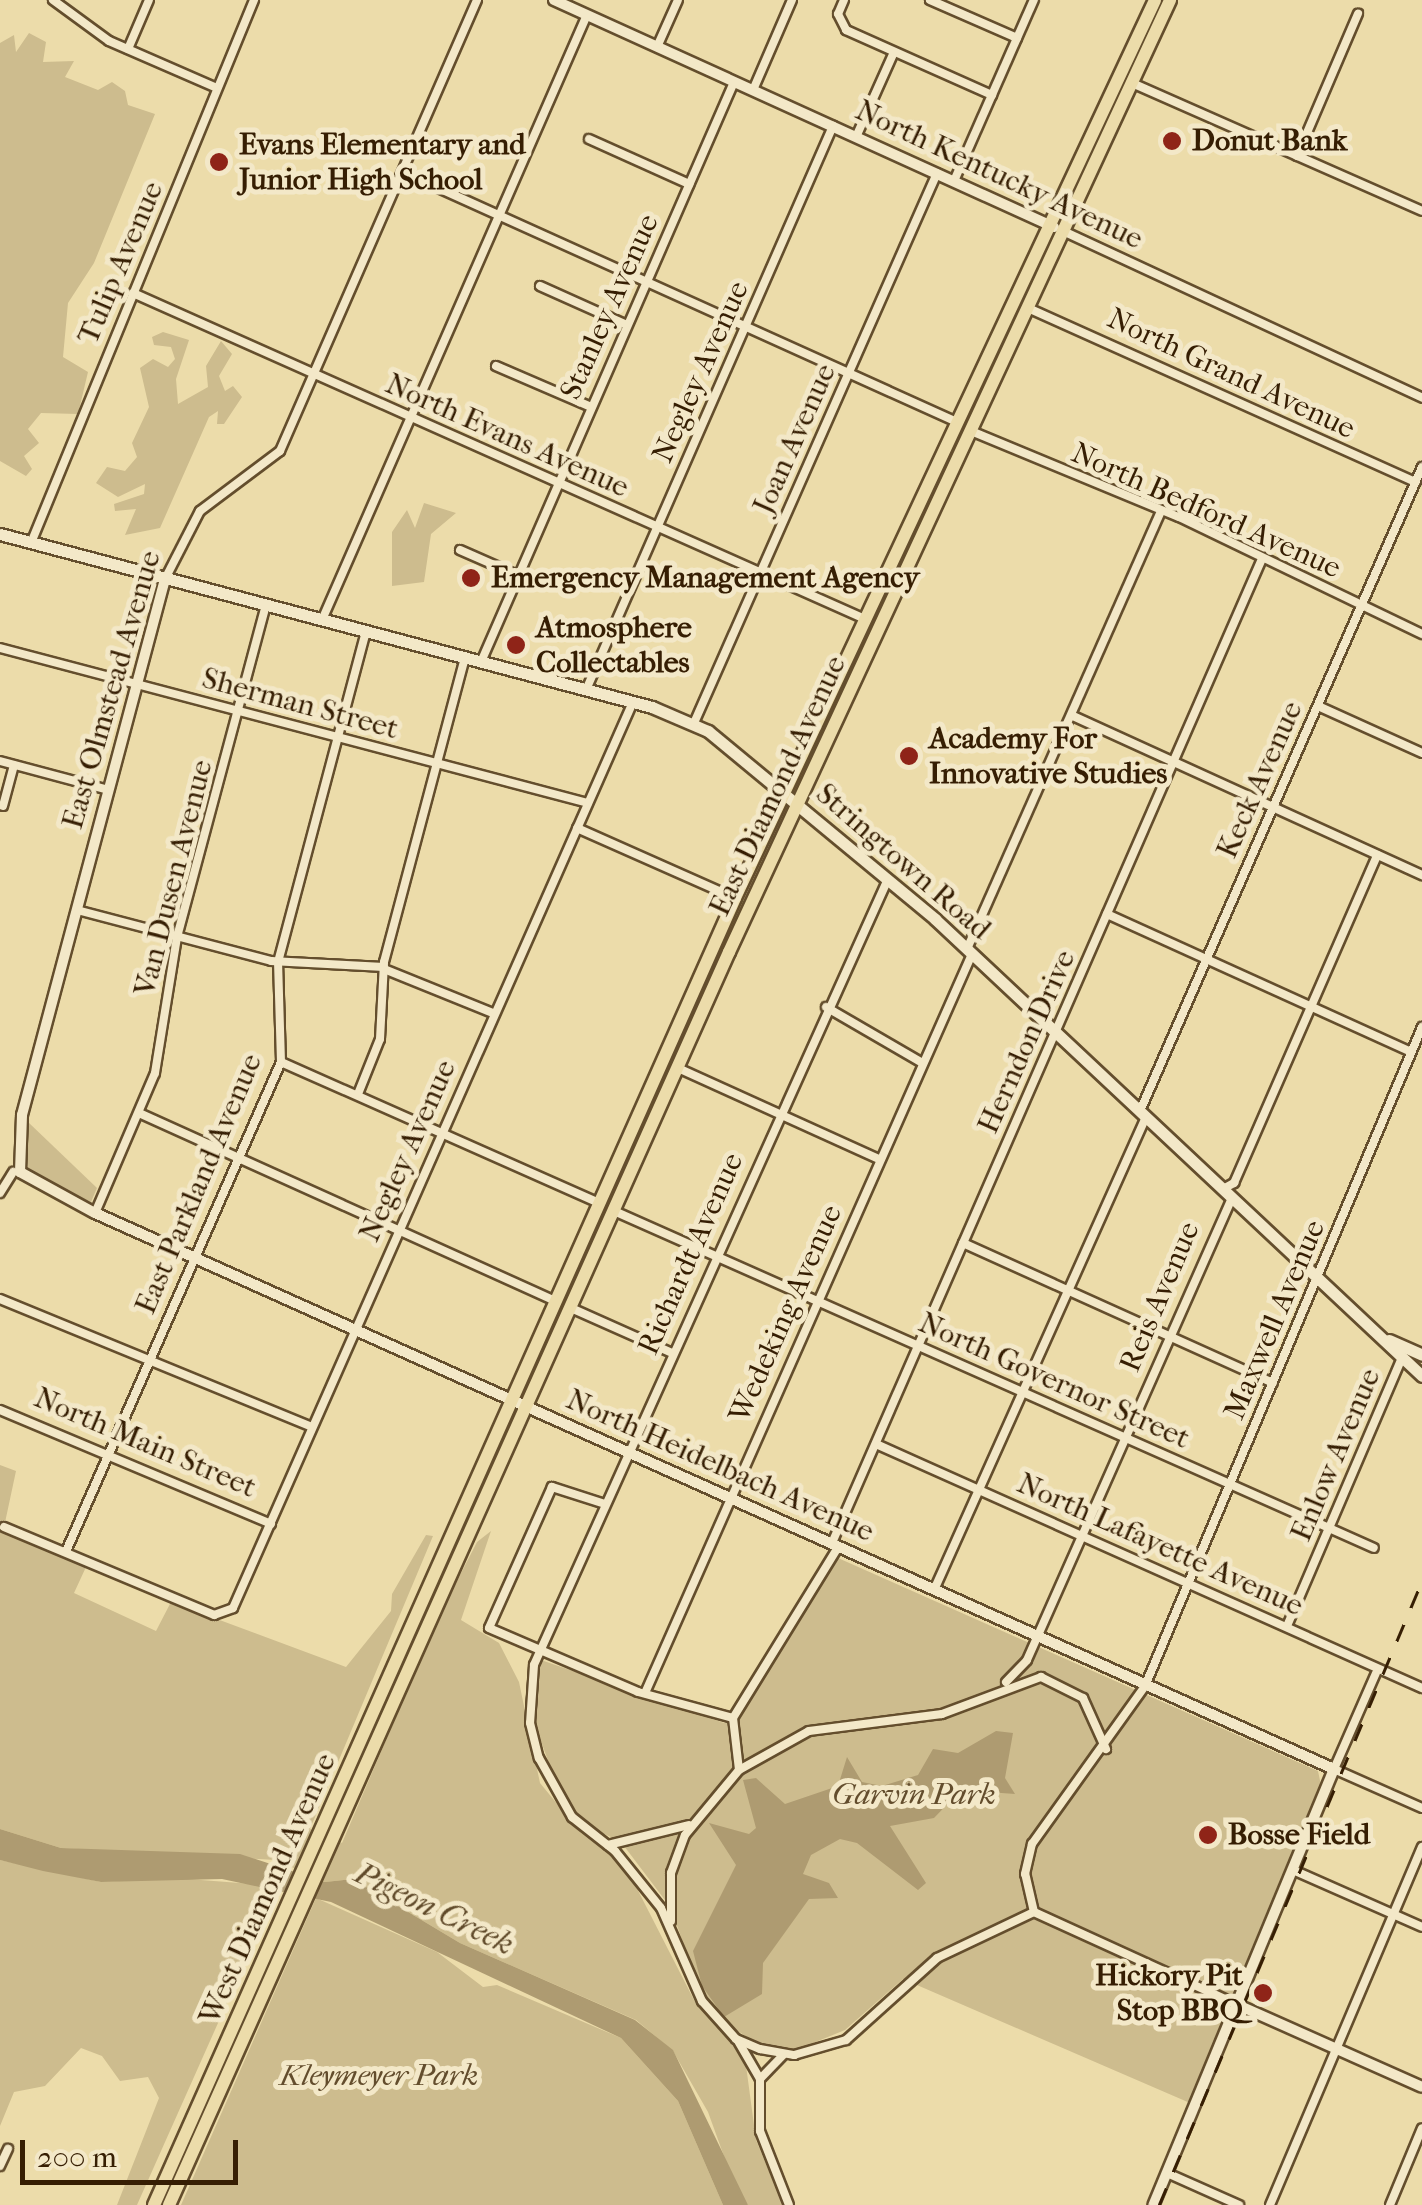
<!DOCTYPE html>
<html>
<head>
<meta charset="utf-8">
<style>
  body { margin:0 }
  #map { position:relative; width:1422px; height:2205px; overflow:hidden; background:#ecdcaa; font-family:"IM FELL French Canon",serif }
  div>[style] { position:absolute }
  [style*='--x'] { left:calc(var(--x)*1px); top:calc(var(--y)*1px); width:calc(var(--w)*1px); rotate:calc(var(--a)*1deg) }
  .green>* { inset:0; background:#cdbc8e }
  .water>* { inset:0; background:#ae9b71 }
  .roads { filter:drop-shadow(2px 0 #644e2d) drop-shadow(-2px 0 #644e2d) drop-shadow(0 2px #644e2d) drop-shadow(0 -2px #644e2d) }
  .minor>* { height:8px; margin:-4px; padding:0 4px; transform-origin:4px; border-radius:4px; background:#f3e8c8 }
  .tertiary>* { height:10px; margin:-5px; padding:0 5px; transform-origin:5px; border-radius:5px; background:#f3e8c8 }
  .secondary>* { height:11px; margin:-5.5px; padding:0 5.5px; transform-origin:5.5px; border-radius:5.5px; background:#f3e8c8 }
  .primary>* { height:12px; margin:-6px; padding:0 6px; transform-origin:6px; border-radius:6px; background:#ecdcaa }
  .rail>* { height:2.5px; margin-top:-1.25px; transform-origin:0; background:repeating-linear-gradient(90deg,#361e03 0 18px,transparent 0 36px) }
  .dots>* { width:28px; height:28px; translate:-50% -50%; box-sizing:border-box; border:5px solid #f3e8c8; border-radius:50% }
  span { translate:-50% -50%; white-space:nowrap; text-align:center; line-height:1.15; -webkit-text-stroke:10px #f3e8c8; paint-order:stroke }
  .poi-label { font-size:30px; color:#361e03; font-weight:700 }
  .left { translate:0 -50%; text-align:left }
  .right { translate:-100% -50%; text-align:right }
  .street-label { font-size:30px; color:#361e03 }
  .park-label { font-size:30px; color:#634d2d; font-style:italic }
  .water-label { font-size:32px; color:#604a2a; font-style:italic }
  .scale { position:absolute; left:20px; top:2140px; width:218px; height:45px; box-sizing:border-box; border:5px solid #361e03; border-top:0; padding-left:12px; font-size:30px; line-height:35px; white-space:nowrap; color:#361e03; -webkit-text-stroke:8px #f3e8c8; paint-order:stroke }
</style>
</head>
<body>
<div id="map">
  <div class="green">
    <div style="clip-path:polygon(29px 33px,46px 42px,43px 62px,74px 61px,65px 77px,98px 90px,112px 82px,125px 91px,128px 105px,155px 114px,94px 263px,68px 303px,63px 357px,88px 372px,78px 414px,41px 413px,28px 429px,39px 443px,24px 456px,32px 469px,26px 476px,0 461px,0 43px,14px 35px,16px 52px)"></div>
    <div style="clip-path:polygon(163px 332px,189px 340px,176px 379px,178px 404px,208px 387px,206px 366px,221px 341px,232px 354px,219px 376px,225px 391px,233px 386px,242px 397px,224px 424px,217px 424px,218px 411px,209px 417px,160px 528px,125px 535px,136px 509px,115px 511px,114px 504px,144px 494px,145px 484px,118px 497px,96px 483px,107px 467px,125px 471px,137px 457px,132px 443px,149px 407px,140px 368px,153px 359px,168px 367px,175px 359px,171px 347px,154px 345px,152px 337px)"></div>
    <div style="clip-path:polygon(424px 503px,456px 513px,431px 534px,424px 582px,392px 586px,392px 532px,407px 510px,415px 528px)"></div>
    <div style="clip-path:polygon(28px 1122px,97px 1188px,91px 1202px,28px 1173px,21px 1145px)"></div>
    <div style="clip-path:polygon(0 1465px,16px 1471px,3px 1532px,86px 1567px,74px 1593px,156px 1631px,171px 1602px,346px 1667px,391px 1611px,392px 1594px,426px 1535px,433px 1536px,310px 1829px,342px 1843px,440px 1614px,477px 1542px,491px 1531px,461px 1620px,499px 1643px,519px 1682px,540px 1783px,581px 1833px,627px 1869px,694px 2000px,745px 2058px,756px 2140px,783px 2205px,748px 2205px,737px 2192px,708px 2112px,673px 2051px,636px 2020px,460px 1943px,353px 1879px,325px 1882px,276px 1860px,61px 1848px,0 1829px)"></div>
    <div style="clip-path:polygon(838px 1558px,1318px 1771px,1322px 1790px,1190px 2103px,903px 1979px,845px 2030px,796px 2050px,757px 2044px,719px 2018px,699px 1989px,671px 1908px,621px 1842px,588px 1826px,562px 1799px,534px 1722px,541px 1660px,724px 1723px,741px 1716px,776px 1645px)"></div>
    <div style="clip-path:polygon(0 1860px,101px 1882px,175px 1878px,279px 1886px,137px 2205px,117px 2205px,159px 2098px,148px 2077px,120px 2081px,102px 2056px,81px 2048px,45px 2086px,14px 2092px,0 2126px)"></div>
    <div style="clip-path:polygon(316px 1898px,437px 1952px,483px 1987px,497px 1985px,621px 2038px,678px 2101px,723px 2205px,181px 2205px)"></div>
  </div>
  <div class="water">
    <div style="clip-path:polygon(996px 1731px,1013px 1733px,1005px 1778px,1015px 1794px,961px 1790px,934px 1818px,890px 1826px,926px 1883px,918px 1890px,857px 1843px,840px 1839px,811px 1855px,803px 1874px,829px 1883px,838px 1898px,809px 1899px,763px 1963px,762px 1994px,724px 2017px,702px 1986px,693px 1951px,736px 1865px,709px 1823px,749px 1834px,756px 1828px,743px 1780px,756px 1778px,785px 1804px,838px 1786px,847px 1757px,862px 1782px,882px 1786px,918px 1775px,933px 1749px,958px 1753px)"></div>
    <div style="clip-path:polygon(0 1829px,61px 1848px,240px 1854px,325px 1882px,353px 1879px,460px 1943px,635px 2020px,673px 2050px,748px 2205px,723px 2205px,678px 2101px,621px 2038px,331px 1902px,222px 1879px,101px 1882px,43px 1871px,0 1860px)"></div>
  </div>
  <div class="roads">
    <div class="minor">
      <div style="--x:53;--y:0;--w:69;--a:36.2"></div>
      <div style="--x:109;--y:41;--w:118;--a:23.5"></div>
      <div style="--x:844;--y:0;--w:15;--a:113"></div>
      <div style="--x:838;--y:14;--w:18;--a:63"></div>
      <div style="--x:846;--y:30;--w:160;--a:24"></div>
      <div style="--x:930;--y:0;--w:95;--a:23.6"></div>
      <div style="--x:657;--y:47;--w:51;--a:-65.9"></div>
      <div style="--x:128;--y:49;--w:53;--a:-66.8"></div>
      <div style="--x:1132;--y:83;--w:317;--a:23.8"></div>
      <div style="--x:753;--y:90;--w:98;--a:-66.6"></div>
      <div style="--x:856;--y:137;--w:93;--a:-65.9"></div>
      <div style="--x:589;--y:139;--w:110;--a:24.2"></div>
      <div style="--x:1297;--y:156;--w:155;--a:-66.8"></div>
      <div style="--x:403;--y:172;--w:608;--a:24.29"></div>
      <div style="--x:954;--y:181;--w:198;--a:-66.2"></div>
      <div style="--x:1063;--y:231;--w:396;--a:24.9"></div>
      <div style="--x:540;--y:286;--w:95;--a:24.1"></div>
      <div style="--x:133;--y:293;--w:801;--a:24.01"></div>
      <div style="--x:1028;--y:308;--w:425;--a:24.2"></div>
      <div style="--x:496;--y:366;--w:103;--a:23.3"></div>
      <div style="--x:971;--y:431;--w:225;--a:22.5"></div>
      <div style="--x:1179;--y:517;--w:270;--a:25.7"></div>
      <div style="--x:31;--y:543;--w:587;--a:-67.67"></div>
      <div style="--x:460;--y:550;--w:62;--a:23.7"></div>
      <div style="--x:165;--y:579;--w:76;--a:-62.8"></div>
      <div style="--x:200;--y:511;--w:100;--a:-36.9"></div>
      <div style="--x:280;--y:451;--w:492;--a:-66.4"></div>
      <div style="--x:322;--y:620;--w:660;--a:-66.35"></div>
      <div style="--x:0;--y:648;--w:608;--a:14.77"></div>
      <div style="--x:481;--y:662;--w:633;--a:-66.43"></div>
      <div style="--x:586;--y:690;--w:616;--a:-66.35"></div>
      <div style="--x:1318;--y:706;--w:114;--a:24.3"></div>
      <div style="--x:1073;--y:716;--w:384;--a:24.5"></div>
      <div style="--x:694;--y:723;--w:601;--a:-66.16"></div>
      <div style="--x:0;--y:761;--w:112;--a:15"></div>
      <div style="--x:3;--y:806;--w:42;--a:-75"></div>
      <div style="--x:577;--y:828;--w:173;--a:23.9"></div>
      <div style="--x:888;--y:879;--w:862;--a:114.25"></div>
      <div style="--x:534;--y:1665;--w:58;--a:93.9"></div>
      <div style="--x:530;--y:1723;--w:36;--a:76"></div>
      <div style="--x:539;--y:1758;--w:68;--a:60.8"></div>
      <div style="--x:572;--y:1817;--w:55;--a:38.3"></div>
      <div style="--x:615;--y:1851;--w:73;--a:51.1"></div>
      <div style="--x:661;--y:1908;--w:102;--a:66.2"></div>
      <div style="--x:702;--y:2001;--w:51;--a:48.2"></div>
      <div style="--x:736;--y:2039;--w:26;--a:23"></div>
      <div style="--x:760;--y:2049;--w:35;--a:10"></div>
      <div style="--x:794;--y:2055;--w:54;--a:-16.1"></div>
      <div style="--x:846;--y:2040;--w:122;--a:-42"></div>
      <div style="--x:937;--y:1958;--w:107;--a:-25.4"></div>
      <div style="--x:1034;--y:1912;--w:224;--a:24.5"></div>
      <div style="--x:77;--y:910;--w:201;--a:14.7"></div>
      <div style="--x:271;--y:961;--w:113;--a:3"></div>
      <div style="--x:1107;--y:914;--w:334;--a:24.4"></div>
      <div style="--x:967;--y:949;--w:476;--a:-66.1"></div>
      <div style="--x:384;--y:969;--w:118;--a:22"></div>
      <div style="--x:826;--y:1007;--w:110;--a:30.1"></div>
      <div style="--x:281;--y:1062;--w:348;--a:23.9"></div>
      <div style="--x:678;--y:1068;--w:221;--a:24.4"></div>
      <div style="--x:358;--y:1094;--w:59;--a:-68.2"></div>
      <div style="--x:380;--y:1039;--w:77;--a:-87"></div>
      <div style="--x:384;--y:962;--w:315;--a:-75.1"></div>
      <div style="--x:1140;--y:1111;--w:703;--a:-66.35"></div>
      <div style="--x:139;--y:1113;--w:457;--a:24.3"></div>
      <div style="--x:1223;--y:1189;--w:13;--a:-29"></div>
      <div style="--x:1234;--y:1183;--w:358;--a:-66.4"></div>
      <div style="--x:0;--y:1193;--w:25;--a:-58"></div>
      <div style="--x:614;--y:1211;--w:831;--a:23.91"></div>
      <div style="--x:95;--y:1213;--w:152;--a:-66.8"></div>
      <div style="--x:155;--y:1073;--w:138;--a:-80.8"></div>
      <div style="--x:177;--y:937;--w:343;--a:-75"></div>
      <div style="--x:963;--y:1243;--w:340;--a:24.3"></div>
      <div style="--x:0;--y:1299;--w:337;--a:22.3"></div>
      <div style="--x:571;--y:1308;--w:111;--a:24"></div>
      <div style="--x:0;--y:1410;--w:294;--a:22.8"></div>
      <div style="--x:876;--y:1444;--w:598;--a:24.08"></div>
      <div style="--x:605;--y:1504;--w:56;--a:-162.2"></div>
      <div style="--x:552;--y:1487;--w:154;--a:114.1"></div>
      <div style="--x:489;--y:1628;--w:162;--a:23.2"></div>
      <div style="--x:638;--y:1692;--w:98;--a:15.3"></div>
      <div style="--x:4;--y:1527;--w:228;--a:22.7"></div>
      <div style="--x:214;--y:1615;--w:20;--a:-20"></div>
      <div style="--x:233;--y:1608;--w:990;--a:-66.18"></div>
      <div style="--x:832;--y:1543;--w:1074;--a:-66.4"></div>
      <div style="--x:67;--y:1549;--w:532;--a:-66.28"></div>
      <div style="--x:281;--y:1062;--w:100;--a:-91.7"></div>
      <div style="--x:278;--y:962;--w:342;--a:-75.1"></div>
      <div style="--x:934;--y:1590;--w:518;--a:-65.86"></div>
      <div style="--x:1287;--y:1626;--w:292;--a:-66.8"></div>
      <div style="--x:1376;--y:1673;--w:105;--a:113.6"></div>
      <div style="--x:1334;--y:1769;--w:96;--a:23.9"></div>
      <div style="--x:1006;--y:1682;--w:30;--a:-46"></div>
      <div style="--x:1027;--y:1660;--w:505;--a:-66.07"></div>
      <div style="--x:645;--y:1693;--w:808;--a:-66.13"></div>
      <div style="--x:733;--y:1718;--w:202;--a:-58.4"></div>
      <div style="--x:733;--y:1718;--w:52;--a:83.4"></div>
      <div style="--x:608;--y:1845;--w:83;--a:-13.9"></div>
      <div style="--x:1293;--y:1870;--w:141;--a:23.8"></div>
      <div style="--x:1034;--y:1912;--w:39;--a:-103"></div>
      <div style="--x:1025;--y:1874;--w:31;--a:-77"></div>
      <div style="--x:1032;--y:1844;--w:194;--a:-54.4"></div>
      <div style="--x:1145;--y:1686;--w:715;--a:-67.2"></div>
      <div style="--x:671;--y:1921;--w:48;--a:-90"></div>
      <div style="--x:671;--y:1873;--w:40;--a:-69.8"></div>
      <div style="--x:685;--y:1835;--w:85;--a:-50.3"></div>
      <div style="--x:739;--y:1770;--w:80;--a:-29.1"></div>
      <div style="--x:809;--y:1731;--w:134;--a:-7.3"></div>
      <div style="--x:942;--y:1714;--w:106;--a:-20.5"></div>
      <div style="--x:1041;--y:1677;--w:47;--a:26.6"></div>
      <div style="--x:1083;--y:1698;--w:56;--a:65.7"></div>
      <div style="--x:738;--y:2041;--w:44;--a:59.9"></div>
      <div style="--x:760;--y:2079;--w:52;--a:90"></div>
      <div style="--x:760;--y:2131;--w:79;--a:68.6"></div>
      <div style="--x:760;--y:2079;--w:33;--a:-46"></div>
      <div style="--x:0;--y:2166;--w:19;--a:-65"></div>
      <div style="--x:1167;--y:2173;--w:79;--a:24"></div>
      <div style="--x:1270;--y:2205;--w:389;--a:-67"></div>
      <div style="--x:1390;--y:2205;--w:83;--a:-67.4"></div>
    </div>
    <div class="tertiary">
      <div style="--x:554;--y:0;--w:549;--a:24.42"></div>
      <div style="--x:165;--y:579;--w:555;--a:104.94"></div>
      <div style="--x:22;--y:1115;--w:57;--a:92"></div>
      <div style="--x:20;--y:1172;--w:85;--a:28.7"></div>
      <div style="--x:95;--y:1213;--w:1358;--a:24.17"></div>
      <div style="--x:1334;--y:1769;--w:472;--a:112.5"></div>
      <div style="--x:1238;--y:2005;--w:201;--a:24"></div>
    </div>
    <div class="secondary">
      <div style="--x:0;--y:534;--w:675;--a:14.86"></div>
      <div style="--x:652;--y:707;--w:61;--a:23.2"></div>
      <div style="--x:708;--y:731;--w:295;--a:39.6"></div>
      <div style="--x:935;--y:919;--w:668;--a:43.18"></div>
      <div style="--x:1389;--y:1340;--w:36;--a:24"></div>
    </div>
    <div class="primary">
      <div style="--x:154;--y:2205;--w:1430;--a:-66.03"></div>
      <div style="--x:735;--y:898;--w:991;--a:-64.93"></div>
      <div style="--x:169;--y:2205;--w:1372;--a:-65.92"></div>
      <div style="--x:729;--y:952;--w:1049;--a:-65.14"></div>
    </div>
  </div>
  <div class="rail">
    <div style="--x:1159;--y:2205;--w:677;--a:-67.15"></div>
  </div>
  <div class="dots">
    <div style="left:1172px;top:141px;background:#8f2418"></div>
    <div style="left:219px;top:162px;background:#8f2418"></div>
    <div style="left:471px;top:578px;background:#8f2418"></div>
    <div style="left:516px;top:645px;background:#8f2418"></div>
    <div style="left:909px;top:756px;background:#8f2418"></div>
    <div style="left:1208px;top:1835px;background:#8f2418"></div>
    <div style="left:1263px;top:1993px;background:#8f2418"></div>
  </div>
  <div class="poi-label">
    <span class="left" style="left:1192px;top:141px">Donut Bank</span>
    <span class="left" style="left:239px;top:162px">Evans Elementary and<br>Junior High School</span>
    <span class="left" style="left:491px;top:578px">Emergency Management Agency</span>
    <span class="left" style="left:536px;top:645px">Atmosphere<br>Collectables</span>
    <span class="left" style="left:929px;top:756px">Academy For<br>Innovative Studies</span>
    <span class="left" style="left:1228px;top:1835px">Bosse Field</span>
    <span class="right" style="left:1243px;top:1993px">Hickory Pit<br>Stop BBQ</span>
  </div>
  <div class="street-label">
    <span style="left:999px;top:175px;rotate:25deg">North Kentucky Avenue</span>
    <span style="left:121px;top:263px;rotate:-67deg">Tulip Avenue</span>
    <span style="left:610px;top:307px;rotate:-66deg">Stanley Avenue</span>
    <span style="left:701px;top:372px;rotate:-66deg">Negley Avenue</span>
    <span style="left:1231px;top:374px;rotate:25deg">North Grand Avenue</span>
    <span style="left:507px;top:436px;rotate:24deg">North Evans Avenue</span>
    <span style="left:795px;top:439px;rotate:-66deg">Joan Avenue</span>
    <span style="left:1206px;top:511px;rotate:24deg">North Bedford Avenue</span>
    <span style="left:112px;top:690px;rotate:-74deg">East Olmstead Avenue</span>
    <span style="left:300px;top:704px;rotate:15deg">Sherman Street</span>
    <span style="left:1260px;top:780px;rotate:-66deg">Keck Avenue</span>
    <span style="left:778px;top:786px;rotate:-65deg">East Diamond Avenue</span>
    <span style="left:903px;top:862px;rotate:41deg">Stringtown Road</span>
    <span style="left:174px;top:878px;rotate:-76deg">Van Dusen Avenue</span>
    <span style="left:1027px;top:1042px;rotate:-66deg">Herndon Drive</span>
    <span style="left:408px;top:1151px;rotate:-66deg">Negley Avenue</span>
    <span style="left:199px;top:1184px;rotate:-67deg">East Parkland Avenue</span>
    <span style="left:691px;top:1254px;rotate:-66deg">Richardt Avenue</span>
    <span style="left:1160px;top:1297px;rotate:-67deg">Reis Avenue</span>
    <span style="left:786px;top:1314px;rotate:-66deg">Wedeking Avenue</span>
    <span style="left:1275px;top:1320px;rotate:-67deg">Maxwell Avenue</span>
    <span style="left:1054px;top:1381px;rotate:24deg">North Governor Street</span>
    <span style="left:145px;top:1443px;rotate:23deg">North Main Street</span>
    <span style="left:1336px;top:1455px;rotate:-67deg">Enlow Avenue</span>
    <span style="left:720px;top:1466px;rotate:24deg">North Heidelbach Avenue</span>
    <span style="left:1160px;top:1545px;rotate:24deg">North Lafayette Avenue</span>
    <span style="left:268px;top:1889px;rotate:-66deg">West Diamond Avenue</span>
  </div>
  <div class="park-label">
    <span style="left:914px;top:1795px">Garvin Park</span>
    <span style="left:379px;top:2076px">Kleymeyer Park</span>
  </div>
  <div class="water-label">
    <span style="left:434px;top:1909px;rotate:26deg">Pigeon Creek</span>
  </div>
  <div class="scale">200 m</div>
</div>
</body>
</html>
